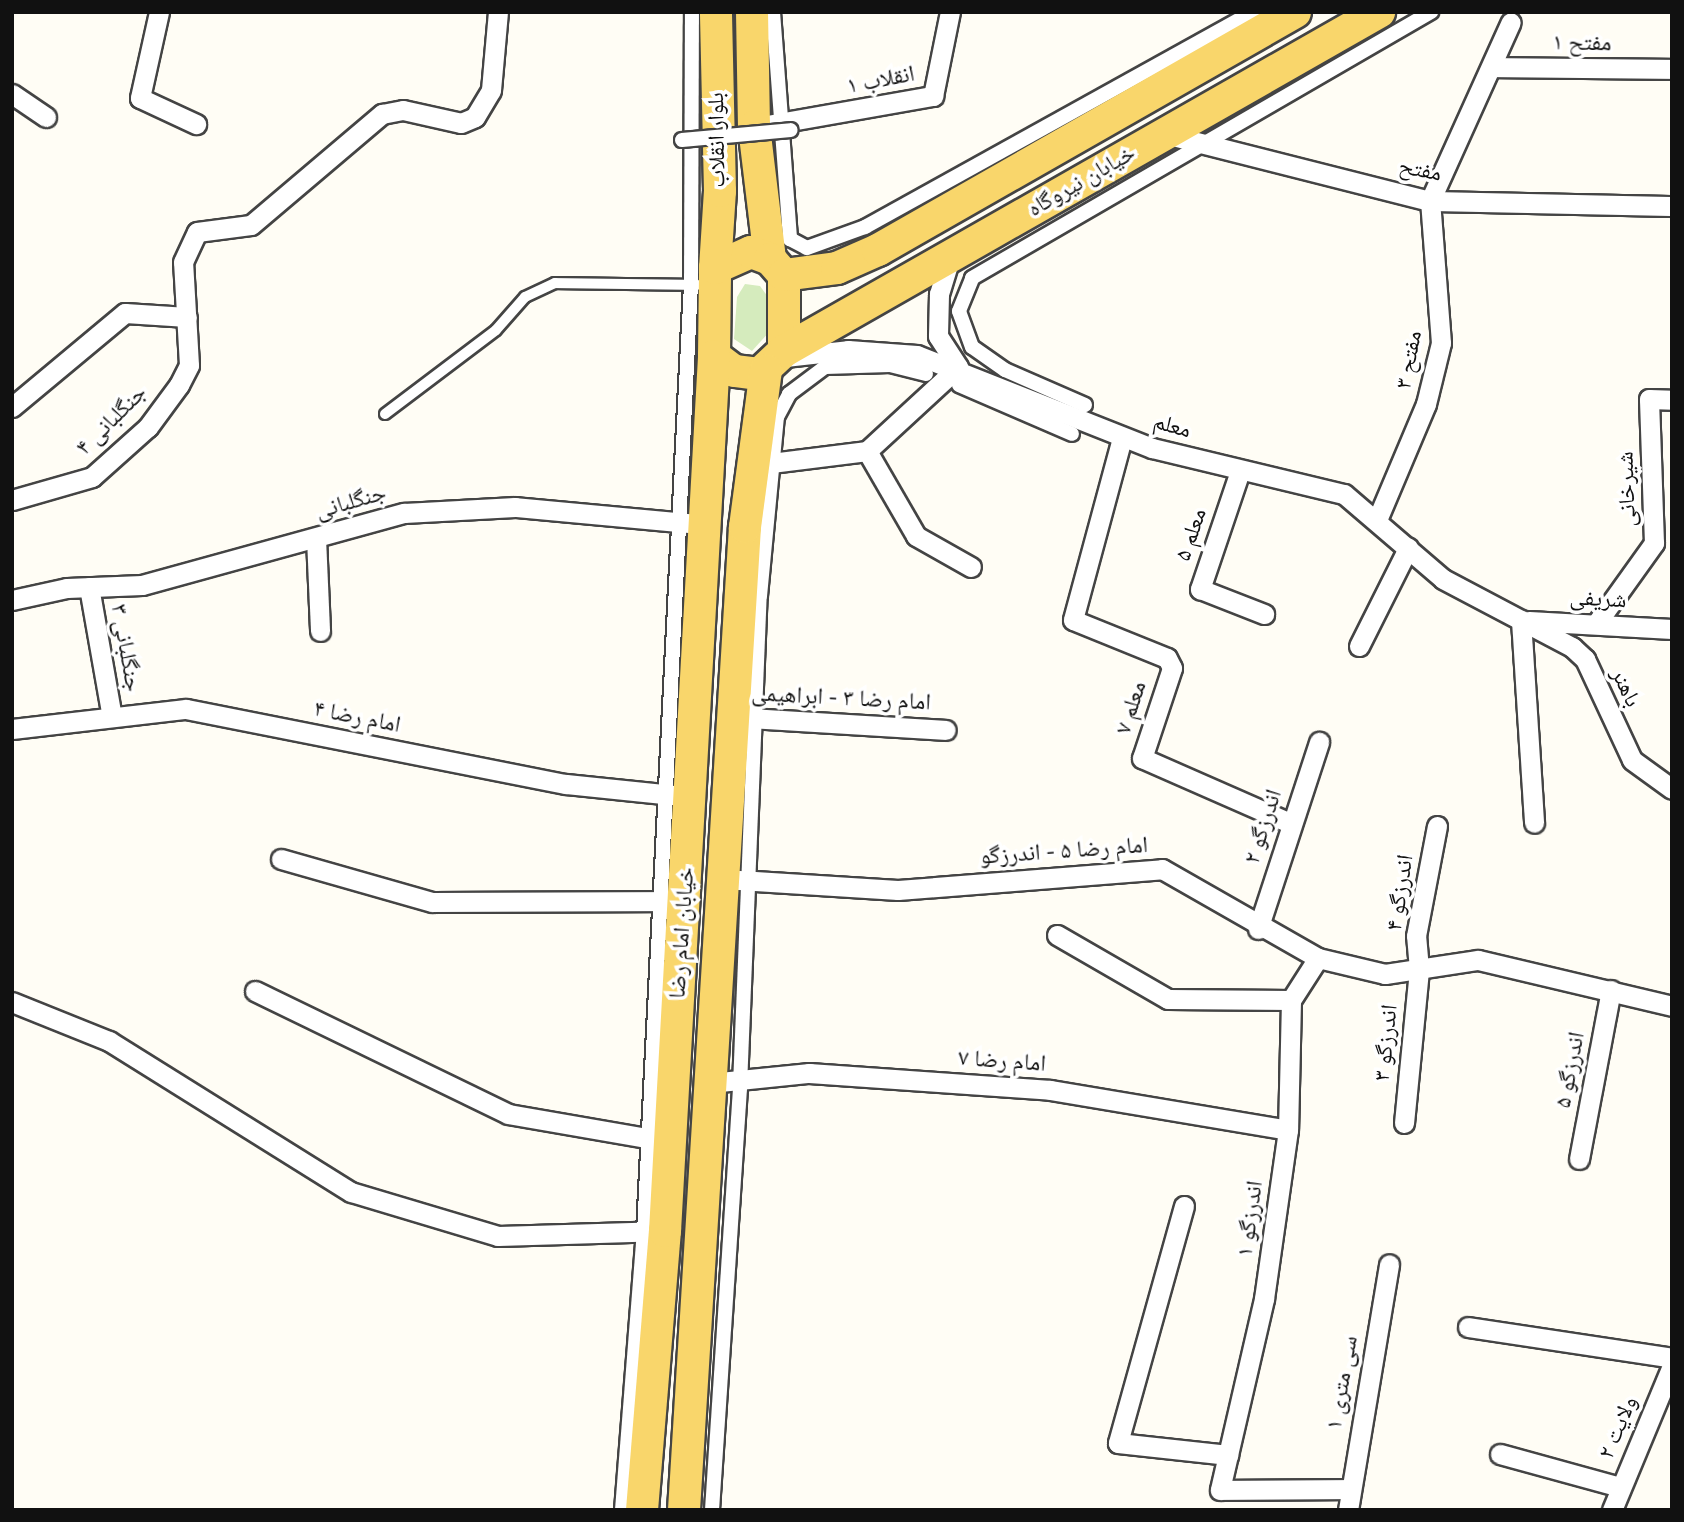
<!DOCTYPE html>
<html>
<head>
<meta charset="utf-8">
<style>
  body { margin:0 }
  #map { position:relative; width:1684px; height:1522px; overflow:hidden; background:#fffdf5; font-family:Spectral,"Noto Naskh Arabic",serif }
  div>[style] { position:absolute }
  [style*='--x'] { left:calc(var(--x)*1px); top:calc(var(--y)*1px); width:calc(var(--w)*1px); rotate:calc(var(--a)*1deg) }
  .green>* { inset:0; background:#d5ebbd }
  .roads { filter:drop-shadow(2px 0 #444) drop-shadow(-2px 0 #444) drop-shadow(0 2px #444) drop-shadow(0 -2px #444) }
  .service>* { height:10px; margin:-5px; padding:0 5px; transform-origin:5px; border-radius:5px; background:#fff }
  .pedestrian>* { height:14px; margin:-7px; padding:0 7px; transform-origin:7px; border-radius:7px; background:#fff }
  .minor>* { height:19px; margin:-9.5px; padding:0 9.5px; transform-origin:9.5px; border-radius:9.5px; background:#fff }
  .primary>* { height:32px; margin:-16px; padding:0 16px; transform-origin:16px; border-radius:16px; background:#f9d66b }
  .bridges { filter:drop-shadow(2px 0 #444) drop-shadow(-2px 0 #444) drop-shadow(0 2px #444) drop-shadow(0 -2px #444) }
  .pedestrian-bridge>* { height:14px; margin:-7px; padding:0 7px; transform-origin:7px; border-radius:7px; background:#fff }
  span { translate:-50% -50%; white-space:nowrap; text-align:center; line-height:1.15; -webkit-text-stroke:7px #fff; paint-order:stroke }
  .street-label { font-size:23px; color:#111 }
  .frame { position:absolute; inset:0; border:14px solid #111; pointer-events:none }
</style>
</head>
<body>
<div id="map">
  <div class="green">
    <div style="clip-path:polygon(745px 284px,760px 286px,771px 301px,771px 330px,752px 351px,734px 339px,737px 297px)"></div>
  </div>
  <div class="roads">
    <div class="service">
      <div style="--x:385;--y:414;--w:139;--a:-37.1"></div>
      <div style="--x:496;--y:330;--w:44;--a:-48.7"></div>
      <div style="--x:525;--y:297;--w:33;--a:-25"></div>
      <div style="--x:555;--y:283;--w:142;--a:0.8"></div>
    </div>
    <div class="pedestrian">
      <div style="--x:773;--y:12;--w:228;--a:85.7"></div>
      <div style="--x:790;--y:239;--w:19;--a:28"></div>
      <div style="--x:807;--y:248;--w:62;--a:-19.9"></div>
      <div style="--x:865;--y:227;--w:444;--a:-29"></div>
      <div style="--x:959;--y:385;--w:123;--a:23.4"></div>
      <div style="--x:1085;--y:405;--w:87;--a:-156.4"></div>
      <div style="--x:1005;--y:370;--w:40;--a:-145.1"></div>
      <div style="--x:972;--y:347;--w:38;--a:-110"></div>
      <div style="--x:959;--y:311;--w:35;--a:-68"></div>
      <div style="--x:972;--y:278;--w:531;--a:-30.09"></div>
      <div style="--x:622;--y:1510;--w:279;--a:-85.5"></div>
      <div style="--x:644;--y:1232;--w:948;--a:-87.16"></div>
      <div style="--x:691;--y:285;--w:273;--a:-89.8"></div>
      <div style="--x:712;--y:1510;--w:425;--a:-86.2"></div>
      <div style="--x:740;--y:1086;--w:490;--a:-87.7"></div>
      <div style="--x:760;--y:596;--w:180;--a:-84.6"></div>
      <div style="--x:777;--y:417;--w:26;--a:-62"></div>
      <div style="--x:789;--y:394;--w:45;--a:-36.9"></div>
      <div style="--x:825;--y:367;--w:65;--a:-1.8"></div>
      <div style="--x:890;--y:365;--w:37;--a:14"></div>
    </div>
    <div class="minor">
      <div style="--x:159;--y:12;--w:88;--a:102.5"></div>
      <div style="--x:140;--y:98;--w:62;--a:24.9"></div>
      <div style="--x:1493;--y:67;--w:179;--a:0.6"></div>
      <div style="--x:12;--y:94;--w:41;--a:34.1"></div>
      <div style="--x:762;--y:126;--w:174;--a:-10"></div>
      <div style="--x:933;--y:96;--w:86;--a:-78.6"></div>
      <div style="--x:1165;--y:134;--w:273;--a:14.2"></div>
      <div style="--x:1430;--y:201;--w:242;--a:1.2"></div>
      <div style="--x:950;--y:258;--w:38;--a:107"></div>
      <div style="--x:939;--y:294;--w:42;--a:91.4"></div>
      <div style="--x:938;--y:336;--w:37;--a:57"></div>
      <div style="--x:785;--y:357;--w:63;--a:-6.3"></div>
      <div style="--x:848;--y:350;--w:69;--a:4.1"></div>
      <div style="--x:917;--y:355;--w:253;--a:21.6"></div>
      <div style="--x:1152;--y:448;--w:197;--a:13.5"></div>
      <div style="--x:1344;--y:494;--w:130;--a:40.6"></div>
      <div style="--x:1443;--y:579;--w:146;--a:27.8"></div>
      <div style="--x:1572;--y:647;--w:18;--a:43"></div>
      <div style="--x:1585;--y:659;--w:111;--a:65"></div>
      <div style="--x:1632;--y:760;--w:49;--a:35.9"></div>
      <div style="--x:12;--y:407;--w:147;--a:-39.8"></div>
      <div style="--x:125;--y:313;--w:62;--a:3.7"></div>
      <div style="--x:1122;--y:438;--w:188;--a:105.1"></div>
      <div style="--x:1073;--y:620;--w:101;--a:22"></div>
      <div style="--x:1167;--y:658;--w:11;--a:63"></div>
      <div style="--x:1172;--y:668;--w:95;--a:108.4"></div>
      <div style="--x:1142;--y:758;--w:162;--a:23.7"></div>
      <div style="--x:867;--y:451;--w:98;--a:60"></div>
      <div style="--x:916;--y:536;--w:63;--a:29.4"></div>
      <div style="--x:755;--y:465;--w:113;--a:-7.1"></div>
      <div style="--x:867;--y:451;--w:124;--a:-42.7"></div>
      <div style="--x:1240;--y:471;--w:125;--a:108.7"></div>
      <div style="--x:1200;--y:589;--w:69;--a:21.3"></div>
      <div style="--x:12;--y:500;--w:83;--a:-16"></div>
      <div style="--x:92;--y:477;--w:75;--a:-41.8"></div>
      <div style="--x:148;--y:427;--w:52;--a:-53.6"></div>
      <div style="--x:179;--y:385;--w:22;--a:-63"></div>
      <div style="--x:189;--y:365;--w:103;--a:-93.3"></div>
      <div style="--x:183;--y:262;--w:33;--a:-65"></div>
      <div style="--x:197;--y:232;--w:54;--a:-7.4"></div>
      <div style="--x:251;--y:225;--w:172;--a:-40.3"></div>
      <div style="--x:382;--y:114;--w:21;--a:-11"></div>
      <div style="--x:403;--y:110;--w:59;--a:12.6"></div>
      <div style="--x:461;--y:123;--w:15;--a:-23"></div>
      <div style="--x:475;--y:117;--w:31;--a:-59"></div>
      <div style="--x:491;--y:90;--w:78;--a:-84.9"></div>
      <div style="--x:1377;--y:520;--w:126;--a:-67.1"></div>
      <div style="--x:1426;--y:404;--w:63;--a:-76.2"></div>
      <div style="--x:1441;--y:343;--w:142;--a:-94.4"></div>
      <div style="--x:1430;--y:201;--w:196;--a:-65.7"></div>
      <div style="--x:316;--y:538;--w:93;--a:87.5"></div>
      <div style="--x:89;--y:587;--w:132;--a:80"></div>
      <div style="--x:12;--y:600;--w:56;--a:-12.3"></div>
      <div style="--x:67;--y:588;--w:75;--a:-2.3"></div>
      <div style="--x:142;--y:585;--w:272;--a:-15.4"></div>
      <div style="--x:404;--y:513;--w:111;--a:-3.1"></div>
      <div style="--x:515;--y:507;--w:195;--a:5.3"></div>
      <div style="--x:1521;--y:620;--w:203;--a:86.3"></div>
      <div style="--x:1529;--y:621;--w:143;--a:3.2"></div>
      <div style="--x:1596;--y:624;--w:100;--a:-54.4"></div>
      <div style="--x:1654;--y:543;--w:144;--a:-92"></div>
      <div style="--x:1649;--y:399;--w:23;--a:2"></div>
      <div style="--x:1359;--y:646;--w:110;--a:-63.4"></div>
      <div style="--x:734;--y:717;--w:212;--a:3.5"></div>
      <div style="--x:12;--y:729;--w:175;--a:-6.6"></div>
      <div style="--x:186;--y:709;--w:387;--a:11.2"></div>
      <div style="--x:566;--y:784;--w:127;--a:5.9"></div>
      <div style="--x:281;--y:859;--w:157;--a:15.9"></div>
      <div style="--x:432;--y:902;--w:253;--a:-0.2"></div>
      <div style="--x:723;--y:879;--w:175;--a:3.6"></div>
      <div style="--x:898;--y:890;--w:265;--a:-4.5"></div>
      <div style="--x:1162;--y:869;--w:180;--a:29.7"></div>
      <div style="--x:1318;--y:958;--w:69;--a:13.4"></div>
      <div style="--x:1385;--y:974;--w:94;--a:-8.6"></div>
      <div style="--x:1478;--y:960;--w:199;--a:13.3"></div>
      <div style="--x:1258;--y:929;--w:197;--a:-71.9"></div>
      <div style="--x:1057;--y:935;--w:128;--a:30"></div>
      <div style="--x:1168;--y:999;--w:123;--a:0.5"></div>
      <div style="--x:1318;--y:958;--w:50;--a:122.7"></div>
      <div style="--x:1291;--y:1000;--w:130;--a:91.3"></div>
      <div style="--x:1288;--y:1130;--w:171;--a:98.1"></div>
      <div style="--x:1264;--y:1299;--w:196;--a:103"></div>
      <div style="--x:1220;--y:1490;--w:130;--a:-0.4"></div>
      <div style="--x:255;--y:991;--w:281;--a:25.9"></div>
      <div style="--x:508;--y:1114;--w:164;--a:9.8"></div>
      <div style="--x:12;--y:1002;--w:105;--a:21.9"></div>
      <div style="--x:109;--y:1041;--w:285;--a:32"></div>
      <div style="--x:351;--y:1192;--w:153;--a:16.7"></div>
      <div style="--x:498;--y:1236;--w:167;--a:-1.7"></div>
      <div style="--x:710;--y:1083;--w:100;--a:-5.8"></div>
      <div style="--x:809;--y:1073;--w:242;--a:4"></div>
      <div style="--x:1050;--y:1090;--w:241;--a:9.5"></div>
      <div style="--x:1404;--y:1123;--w:155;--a:-84.4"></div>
      <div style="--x:1419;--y:969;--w:33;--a:-95"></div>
      <div style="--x:1416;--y:936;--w:112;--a:-79.2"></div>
      <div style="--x:1579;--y:1159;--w:172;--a:-79.3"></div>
      <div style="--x:1184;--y:1206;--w:246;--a:105.6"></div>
      <div style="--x:1118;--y:1443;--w:111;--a:6.2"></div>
      <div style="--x:1468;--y:1327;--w:206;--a:8.6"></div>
      <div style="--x:1500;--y:1454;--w:124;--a:15.4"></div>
      <div style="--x:1348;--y:1510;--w:249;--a:-80.5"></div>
      <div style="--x:1612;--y:1510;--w:156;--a:-67.4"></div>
    </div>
    <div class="primary">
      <div style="--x:752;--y:12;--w:115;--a:89"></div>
      <div style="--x:754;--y:127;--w:133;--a:83.1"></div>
      <div style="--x:715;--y:268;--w:39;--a:-24"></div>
      <div style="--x:751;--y:252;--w:20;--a:20"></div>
      <div style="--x:770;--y:259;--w:21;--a:49"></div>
      <div style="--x:784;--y:275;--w:76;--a:90"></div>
      <div style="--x:784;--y:351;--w:34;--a:137"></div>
      <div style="--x:759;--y:374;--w:25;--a:-173"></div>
      <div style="--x:734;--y:371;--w:25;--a:-143"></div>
      <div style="--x:714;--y:356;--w:88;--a:-89.3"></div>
      <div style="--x:715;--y:268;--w:77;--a:-86.3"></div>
      <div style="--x:720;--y:191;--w:179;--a:-91.3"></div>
      <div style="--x:784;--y:275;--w:53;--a:-7.5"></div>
      <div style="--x:837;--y:268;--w:45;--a:-23.7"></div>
      <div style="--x:878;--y:250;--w:480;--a:-29.7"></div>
      <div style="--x:784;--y:351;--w:685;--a:-29.67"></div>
      <div style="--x:642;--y:1510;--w:280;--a:-85.3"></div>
      <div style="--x:665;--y:1231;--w:876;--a:-86.79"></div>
      <div style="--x:684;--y:1510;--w:985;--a:-86.45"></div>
      <div style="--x:745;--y:527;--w:158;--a:-82.4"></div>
    </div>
  </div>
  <div class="bridges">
    <div class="pedestrian-bridge">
      <div style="--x:682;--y:140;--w:109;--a:-5.2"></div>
    </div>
  </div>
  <div class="street-label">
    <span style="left:1582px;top:44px;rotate:1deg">مفتح ۱</span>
    <span style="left:881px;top:81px;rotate:-11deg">انقلاب ۱</span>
    <span style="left:718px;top:140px;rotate:-91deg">بلوار انقلاب</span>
    <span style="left:1420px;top:171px;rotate:11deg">مفتح</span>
    <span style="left:1082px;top:182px;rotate:-30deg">خیابان نیروگاه</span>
    <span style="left:1410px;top:360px;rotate:-79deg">مفتح ۳</span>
    <span style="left:112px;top:421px;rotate:-45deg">جنگلبانی ۴</span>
    <span style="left:1172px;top:427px;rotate:16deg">معلم</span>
    <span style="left:1628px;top:489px;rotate:-92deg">شیرخانی</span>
    <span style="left:351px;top:503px;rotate:-16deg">جنگلبانی</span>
    <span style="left:1192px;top:535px;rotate:-71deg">معلم ۵</span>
    <span style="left:1598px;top:600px;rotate:3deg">شریفی</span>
    <span style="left:125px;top:648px;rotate:80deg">جنگلبانی ۳</span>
    <span style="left:1625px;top:688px;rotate:65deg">باهنر</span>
    <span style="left:841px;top:699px;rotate:3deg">امام رضا ۳ - ابراهیمی</span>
    <span style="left:1132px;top:708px;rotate:-72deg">معلم ۷</span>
    <span style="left:357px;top:718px;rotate:11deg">امام رضا ۴</span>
    <span style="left:1264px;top:827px;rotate:-72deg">اندرزگو ۲</span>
    <span style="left:1064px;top:852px;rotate:-4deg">امام رضا ۵ - اندرزگو</span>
    <span style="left:1401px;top:893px;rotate:-81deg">اندرزگو ۴</span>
    <span style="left:683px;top:933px;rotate:-86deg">خیابان امام رضا</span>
    <span style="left:1387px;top:1043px;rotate:-84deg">اندرزگو ۳</span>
    <span style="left:1002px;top:1062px;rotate:4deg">امام رضا ۷</span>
    <span style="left:1571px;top:1070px;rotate:-79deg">اندرزگو ۵</span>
    <span style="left:1251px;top:1219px;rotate:-82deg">اندرزگو ۱</span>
    <span style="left:1343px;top:1383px;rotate:-80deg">سی متری ۱</span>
    <span style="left:1619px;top:1428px;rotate:-67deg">ولایت ۲</span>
  </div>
  <div class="frame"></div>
</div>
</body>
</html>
